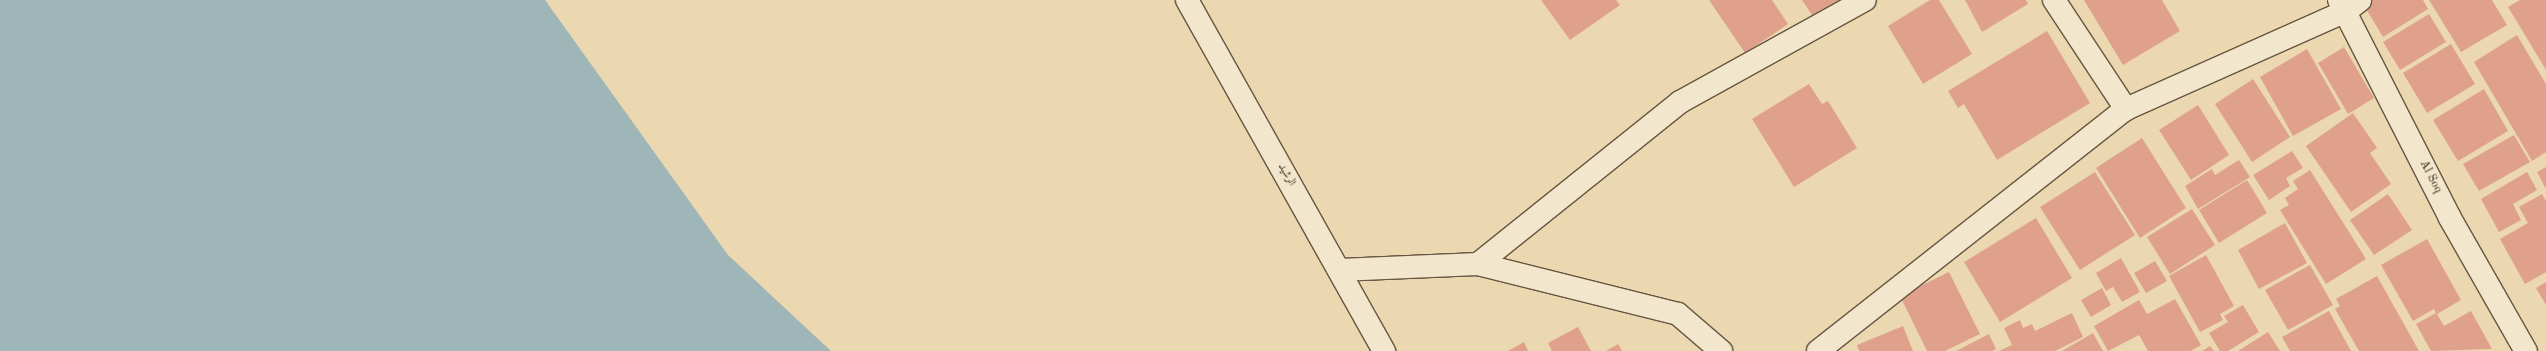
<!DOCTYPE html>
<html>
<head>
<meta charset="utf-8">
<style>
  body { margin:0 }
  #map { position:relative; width:2546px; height:351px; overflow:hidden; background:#ebd8b0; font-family:"Old Standard TT",Amiri,serif }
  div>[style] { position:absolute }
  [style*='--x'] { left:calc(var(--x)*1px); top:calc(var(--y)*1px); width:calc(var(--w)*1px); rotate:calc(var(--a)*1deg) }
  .water>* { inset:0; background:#9fb6b8 }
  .building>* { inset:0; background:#e0a18c }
  .roads { filter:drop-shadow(1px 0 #675641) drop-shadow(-1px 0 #675641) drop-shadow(0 1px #675641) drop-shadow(0 -1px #675641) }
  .lane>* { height:21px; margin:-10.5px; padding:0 10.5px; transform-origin:10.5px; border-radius:10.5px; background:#f2e6cc }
  .street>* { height:22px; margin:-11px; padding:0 11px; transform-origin:11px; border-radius:11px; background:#f2e6cc }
  .secondary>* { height:22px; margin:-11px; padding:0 11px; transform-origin:11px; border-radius:11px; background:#f2e6cc }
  span { translate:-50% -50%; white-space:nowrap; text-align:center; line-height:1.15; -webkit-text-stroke:3px #f2e6cc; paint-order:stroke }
  .street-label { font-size:12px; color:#3b2b1c }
</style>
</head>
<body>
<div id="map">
  <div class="water">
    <div style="clip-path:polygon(0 0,545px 0,728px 255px,831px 351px,0 351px)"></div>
  </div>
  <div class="building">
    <div style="clip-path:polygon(1541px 0,1616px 0,1620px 5px,1570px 40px)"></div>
    <div style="clip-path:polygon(1709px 0,1772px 0,1788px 24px,1745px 53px)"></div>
    <div style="clip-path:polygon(1802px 0,1840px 0,1814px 18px)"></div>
    <div style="clip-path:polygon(1930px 0,1939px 0,1972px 54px,1923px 84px,1888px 26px)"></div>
    <div style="clip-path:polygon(1965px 0,2026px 0,2028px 4px,1982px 32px)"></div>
    <div style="clip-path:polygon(2084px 0,2162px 0,2180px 31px,2123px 65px)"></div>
    <div style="clip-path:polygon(2365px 0,2423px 0,2428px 9px,2383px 37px,2362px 2px)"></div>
    <div style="clip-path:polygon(2429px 0,2492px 0,2507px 25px,2461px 52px)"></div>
    <div style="clip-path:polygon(2520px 0,2546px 0,2546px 70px,2508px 7px)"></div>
    <div style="clip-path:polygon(2429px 14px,2446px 42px,2400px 70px,2383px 42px)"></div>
    <div style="clip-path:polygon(2047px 31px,2090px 103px,1997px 160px,1964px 104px,1958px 108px,1948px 91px)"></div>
    <div style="clip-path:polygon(2517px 35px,2546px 84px,2546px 152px,2532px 161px,2474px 62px)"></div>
    <div style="clip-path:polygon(2451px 44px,2475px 84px,2427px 113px,2403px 73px)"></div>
    <div style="clip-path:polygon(2344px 47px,2374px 98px,2348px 114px,2318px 63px)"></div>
    <div style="clip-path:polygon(2307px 49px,2341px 109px,2293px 136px,2260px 77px)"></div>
    <div style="clip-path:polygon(2253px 79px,2290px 137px,2252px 162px,2215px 104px)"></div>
    <div style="clip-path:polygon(1809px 84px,1822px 104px,1828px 101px,1857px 148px,1794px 187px,1752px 119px)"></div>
    <div style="clip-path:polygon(2484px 89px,2508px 131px,2458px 161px,2433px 120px)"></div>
    <div style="clip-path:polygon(2198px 105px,2229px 155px,2191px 180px,2159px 130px)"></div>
    <div style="clip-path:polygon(2353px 113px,2377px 148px,2370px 153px,2391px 184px,2351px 212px,2306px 146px)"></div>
    <div style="clip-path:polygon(2514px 135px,2530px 162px,2479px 191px,2463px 164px)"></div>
    <div style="clip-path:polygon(2142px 138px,2186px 208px,2140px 238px,2096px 168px)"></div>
    <div style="clip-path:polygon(2292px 151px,2303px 168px,2286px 178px,2290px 186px,2269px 200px,2253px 175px)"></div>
    <div style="clip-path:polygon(2239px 160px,2250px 177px,2198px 209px,2185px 186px,2212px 169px,2215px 175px)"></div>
    <div style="clip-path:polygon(2546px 167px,2546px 189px,2537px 172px)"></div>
    <div style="clip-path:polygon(2310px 170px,2366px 259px,2326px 284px,2280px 210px,2289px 205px,2285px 198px,2298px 189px,2293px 181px)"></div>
    <div style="clip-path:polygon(2095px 172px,2135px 235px,2080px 270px,2040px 207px)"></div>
    <div style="clip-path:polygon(2527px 172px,2537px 190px,2513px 204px,2521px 220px,2499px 232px,2481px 199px)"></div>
    <div style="clip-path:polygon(2247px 180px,2267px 213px,2219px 243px,2199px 210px)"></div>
    <div style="clip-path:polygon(2388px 194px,2412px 230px,2374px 255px,2350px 220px)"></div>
    <div style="clip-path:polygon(2542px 194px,2546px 201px,2546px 272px,2525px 284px,2500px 239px,2528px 223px,2519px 207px)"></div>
    <div style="clip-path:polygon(2192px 209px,2215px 245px,2170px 274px,2147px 237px)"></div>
    <div style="clip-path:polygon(2036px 218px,2072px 278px,2000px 322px,1964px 262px)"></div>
    <div style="clip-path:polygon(2285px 223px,2307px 263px,2259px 289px,2238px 250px)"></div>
    <div style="clip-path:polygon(2427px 239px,2461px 300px,2437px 314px,2444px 326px,2471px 311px,2492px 349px,2431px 351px,2416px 324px,2436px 313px,2434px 309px,2413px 321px,2381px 265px)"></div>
    <div style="clip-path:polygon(2206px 255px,2234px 306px,2220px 314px,2223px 320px,2200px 332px,2169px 276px)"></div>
    <div style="clip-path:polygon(2121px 258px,2140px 292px,2122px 302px,2113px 287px,2106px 291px,2096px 273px)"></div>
    <div style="clip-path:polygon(2155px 261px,2167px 281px,2146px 293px,2134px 273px)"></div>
    <div style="clip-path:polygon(2310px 265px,2333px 305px,2288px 330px,2265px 290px)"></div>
    <div style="clip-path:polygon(1949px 272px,1980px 334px,1945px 351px,1927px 351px,1900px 296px)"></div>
    <div style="clip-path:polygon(2377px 276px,2419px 351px,2359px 351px,2335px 309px,2340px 306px,2336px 299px)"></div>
    <div style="clip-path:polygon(2546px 282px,2546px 305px,2536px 288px)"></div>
    <div style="clip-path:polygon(2102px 288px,2111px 305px,2091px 317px,2081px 300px)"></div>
    <div style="clip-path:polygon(2175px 299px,2201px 345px,2191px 351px,2148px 351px,2139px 335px,2108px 351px,2094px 326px,2139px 300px,2147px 314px)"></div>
    <div style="clip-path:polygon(2243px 305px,2259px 332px,2228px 351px,2220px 351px,2209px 333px,2228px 322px,2224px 316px)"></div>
    <div style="clip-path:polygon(2329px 311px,2351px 351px,2290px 351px,2282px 337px)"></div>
    <div style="clip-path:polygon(2072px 313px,2083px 337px,2055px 351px,1999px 351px,2012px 345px,2004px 328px,2020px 320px,2023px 328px,2032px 324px,2035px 331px)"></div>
    <div style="clip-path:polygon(1903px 326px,1913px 351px,1859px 351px,1857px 345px)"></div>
    <div style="clip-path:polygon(1578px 327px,1591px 351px,1552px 351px,1548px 343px)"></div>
    <div style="clip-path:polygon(2268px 332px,2280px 351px,2238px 351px)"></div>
    <div style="clip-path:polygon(2093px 333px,2103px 351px,2062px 351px)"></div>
    <div style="clip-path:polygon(1989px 334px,1996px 349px,1992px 351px,1956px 351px)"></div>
    <div style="clip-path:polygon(1524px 342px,1528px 351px,1508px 351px)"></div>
    <div style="clip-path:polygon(1618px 344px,1622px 351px,1606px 351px)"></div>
    <div style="clip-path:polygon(2210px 346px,2214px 351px,2202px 351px)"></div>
  </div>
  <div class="roads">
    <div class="lane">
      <div style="--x:2346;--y:11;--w:18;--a:-38"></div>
    </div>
    <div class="street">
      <div style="--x:2054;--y:0;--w:131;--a:56.6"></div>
      <div style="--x:2339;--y:0;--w:245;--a:63"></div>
      <div style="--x:2450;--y:218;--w:153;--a:60.3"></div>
      <div style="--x:1478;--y:264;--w:259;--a:-38.7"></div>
      <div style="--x:1680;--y:102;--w:211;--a:-28.9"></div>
      <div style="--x:1339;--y:270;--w:139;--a:-2.5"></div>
      <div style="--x:1478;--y:264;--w:206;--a:14"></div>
      <div style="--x:1678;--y:314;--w:57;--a:40.7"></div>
      <div style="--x:1818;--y:351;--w:392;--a:-38.2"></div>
      <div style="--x:2126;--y:109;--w:241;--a:-24"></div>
    </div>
    <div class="secondary">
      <div style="--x:1187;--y:0;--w:403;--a:60.7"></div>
    </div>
  </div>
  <div class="street-label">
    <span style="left:1286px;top:175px;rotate:61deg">الرشيد</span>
    <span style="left:2430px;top:177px;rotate:63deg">Al Soq</span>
  </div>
</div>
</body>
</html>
